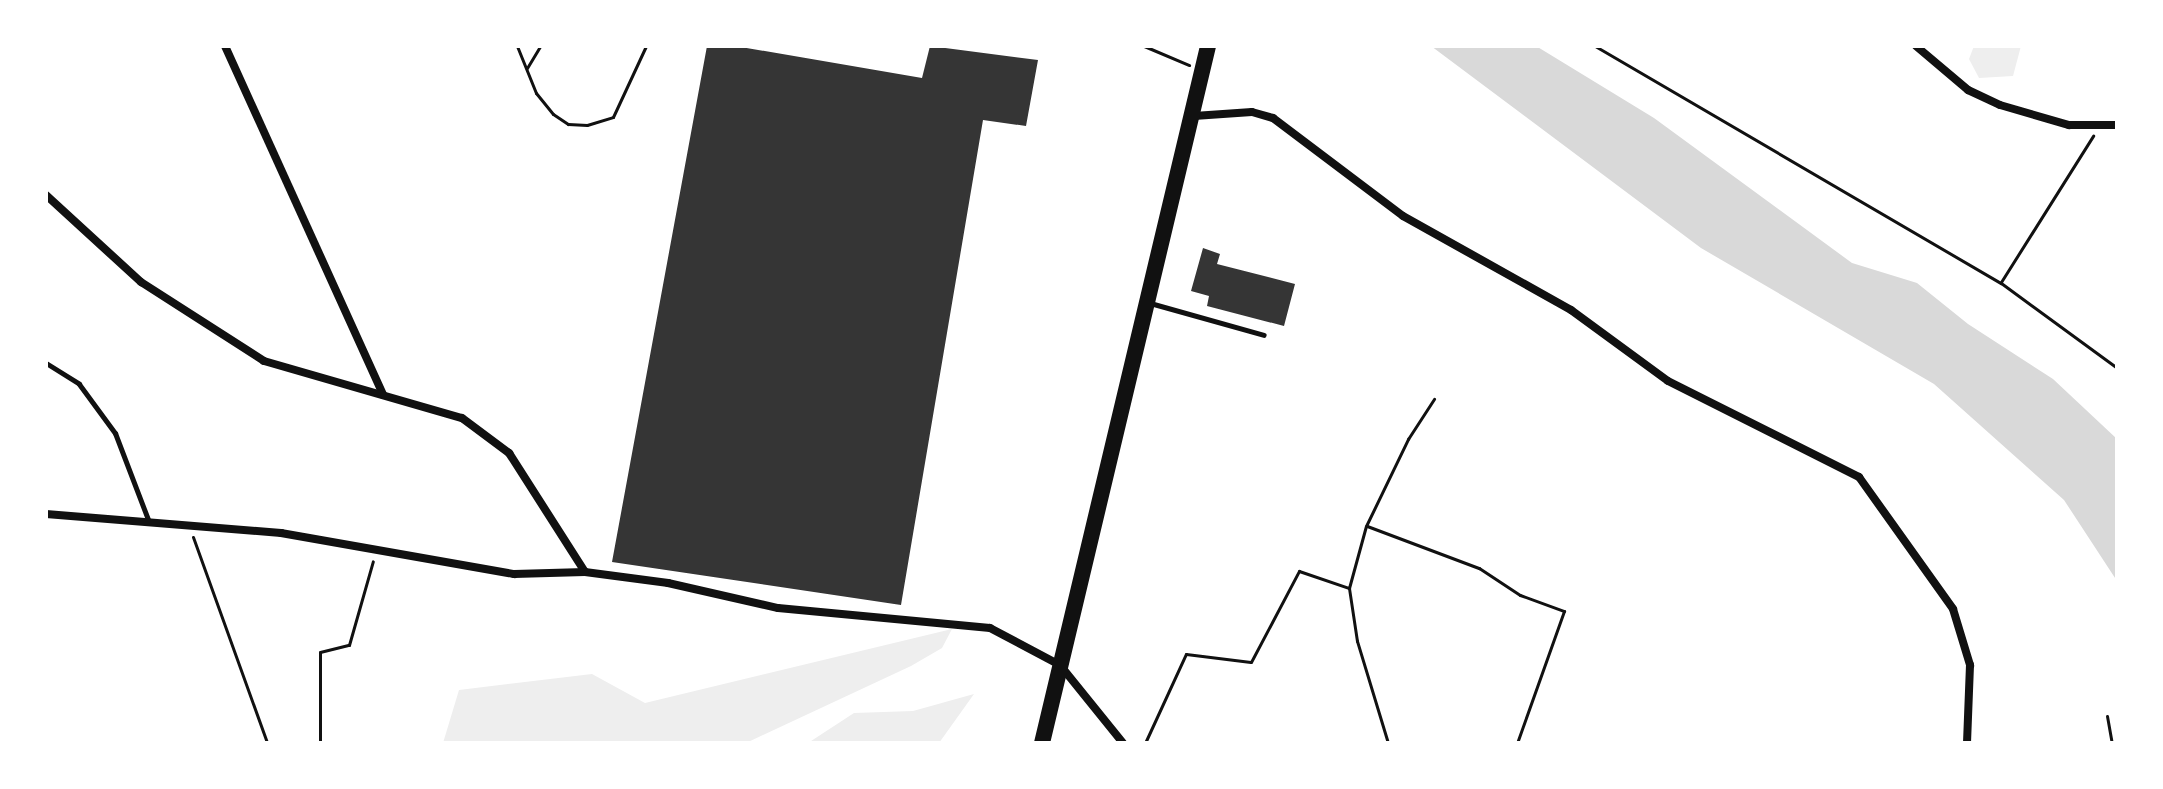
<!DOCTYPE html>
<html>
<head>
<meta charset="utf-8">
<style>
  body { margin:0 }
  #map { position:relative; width:2163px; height:789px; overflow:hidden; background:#fff; font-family:"Titillium Web",sans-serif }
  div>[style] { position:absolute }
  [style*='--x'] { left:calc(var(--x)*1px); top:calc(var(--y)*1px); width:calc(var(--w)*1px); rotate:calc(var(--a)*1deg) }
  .green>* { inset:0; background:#eee }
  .water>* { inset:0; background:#d9d9d9 }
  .building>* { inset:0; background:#353535 }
  .path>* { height:3px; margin:-1.5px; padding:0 1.5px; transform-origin:1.5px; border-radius:1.5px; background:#111 }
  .service>* { height:5px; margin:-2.5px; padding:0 2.5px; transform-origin:2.5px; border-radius:2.5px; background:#111 }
  .minor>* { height:8px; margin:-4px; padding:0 4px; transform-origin:4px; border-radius:4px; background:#111 }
  .primary>* { height:16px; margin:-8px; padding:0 8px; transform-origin:8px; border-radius:8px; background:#111 }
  span { translate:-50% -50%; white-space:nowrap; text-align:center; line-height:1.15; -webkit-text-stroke:6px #fff; paint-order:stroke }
  .frame { position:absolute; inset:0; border:48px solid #fff; pointer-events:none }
</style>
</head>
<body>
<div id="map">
  <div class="green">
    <div style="clip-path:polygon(1974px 46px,2021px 46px,2013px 76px,1979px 78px,1969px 59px)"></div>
    <div style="clip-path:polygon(952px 629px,942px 648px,911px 666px,746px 743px,443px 743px,459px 690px,592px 674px,645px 703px)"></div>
    <div style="clip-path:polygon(974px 694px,939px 743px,808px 743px,854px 713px,913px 711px)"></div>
  </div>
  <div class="water">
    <div style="clip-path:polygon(1431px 46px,1536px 46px,1654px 118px,1852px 263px,1917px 283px,1968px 324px,2053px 379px,2117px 439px,2117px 581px,2064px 500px,1934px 384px,1701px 248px)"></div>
  </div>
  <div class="building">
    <div style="clip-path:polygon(707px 46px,735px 46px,922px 78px,930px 46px,1038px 60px,1026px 126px,983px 120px,901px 605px,612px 562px)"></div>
    <div style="clip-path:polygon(1203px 248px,1220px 254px,1217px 264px,1295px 284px,1284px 326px,1207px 306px,1209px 296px,1191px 291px)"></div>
  </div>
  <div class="path">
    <div style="--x:517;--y:46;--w:51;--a:68"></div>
    <div style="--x:536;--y:93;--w:27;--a:51"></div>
    <div style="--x:553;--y:114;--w:18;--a:34"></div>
    <div style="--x:568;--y:124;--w:19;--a:3"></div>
    <div style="--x:587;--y:125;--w:27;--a:-17"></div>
    <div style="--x:613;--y:117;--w:78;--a:-65.1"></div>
    <div style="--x:1144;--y:46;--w:49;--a:22.9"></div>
    <div style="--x:1595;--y:46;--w:470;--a:30.3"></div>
    <div style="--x:2001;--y:283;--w:144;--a:36.2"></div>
    <div style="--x:527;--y:68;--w:26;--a:-59"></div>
    <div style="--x:2001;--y:282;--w:173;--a:-57.8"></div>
    <div style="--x:1367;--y:526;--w:120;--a:20.6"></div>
    <div style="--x:1479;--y:568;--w:49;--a:33.4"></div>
    <div style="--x:1520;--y:595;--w:47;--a:20"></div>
    <div style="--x:1564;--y:611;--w:140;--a:109.6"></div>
    <div style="--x:193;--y:537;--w:219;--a:70.2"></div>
    <div style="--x:2107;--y:716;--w:27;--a:80"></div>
    <div style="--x:320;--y:743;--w:91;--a:-90"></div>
    <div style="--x:320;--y:652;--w:30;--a:-14"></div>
    <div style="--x:349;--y:645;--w:87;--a:-74.1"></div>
    <div style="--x:1145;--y:743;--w:98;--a:-65.3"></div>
    <div style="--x:1186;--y:654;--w:65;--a:7"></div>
    <div style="--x:1251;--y:662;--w:103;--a:-62.2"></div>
    <div style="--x:1299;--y:571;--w:53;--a:18.8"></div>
    <div style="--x:1388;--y:743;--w:107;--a:-106.9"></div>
    <div style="--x:1357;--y:641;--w:54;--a:-98.6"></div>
    <div style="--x:1349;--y:588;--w:64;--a:-74.7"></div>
    <div style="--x:1366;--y:526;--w:97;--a:-64.2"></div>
    <div style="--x:1408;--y:439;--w:48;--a:-57"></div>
  </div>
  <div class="service">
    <div style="--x:1150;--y:303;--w:118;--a:15.7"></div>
    <div style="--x:46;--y:363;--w:39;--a:32"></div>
    <div style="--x:79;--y:384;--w:61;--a:53.7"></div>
    <div style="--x:115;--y:433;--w:95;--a:69.1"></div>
  </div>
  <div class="minor">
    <div style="--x:225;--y:46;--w:383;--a:65.6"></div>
    <div style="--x:1916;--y:46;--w:68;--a:40.2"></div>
    <div style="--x:1968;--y:90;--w:35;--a:25"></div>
    <div style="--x:2000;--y:105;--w:72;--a:16.2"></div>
    <div style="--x:2069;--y:125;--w:48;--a:0"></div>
    <div style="--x:1194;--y:116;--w:58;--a:-3.9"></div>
    <div style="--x:1252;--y:112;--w:22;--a:16"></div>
    <div style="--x:1273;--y:118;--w:163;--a:37"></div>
    <div style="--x:1403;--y:216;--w:193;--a:29.2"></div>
    <div style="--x:1571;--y:310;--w:120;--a:36.2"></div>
    <div style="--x:1668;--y:381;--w:214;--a:26.7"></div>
    <div style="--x:1859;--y:477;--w:162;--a:54.5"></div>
    <div style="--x:1953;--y:609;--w:59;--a:73.1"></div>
    <div style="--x:1970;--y:665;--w:78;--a:92.2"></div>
    <div style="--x:46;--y:195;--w:129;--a:42.5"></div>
    <div style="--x:141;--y:282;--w:146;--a:32.7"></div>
    <div style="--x:264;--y:361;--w:206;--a:16.1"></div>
    <div style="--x:462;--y:418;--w:59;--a:36.7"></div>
    <div style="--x:509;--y:453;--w:141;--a:57.4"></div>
    <div style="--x:585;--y:572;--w:84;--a:7.5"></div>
    <div style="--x:668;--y:583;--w:113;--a:12.8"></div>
    <div style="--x:778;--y:608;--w:213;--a:5.4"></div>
    <div style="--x:990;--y:628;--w:79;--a:27.9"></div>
    <div style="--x:1060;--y:665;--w:100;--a:51.1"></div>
    <div style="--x:46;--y:514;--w:236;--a:4.6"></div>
    <div style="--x:281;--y:533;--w:237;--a:10"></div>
    <div style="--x:514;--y:574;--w:71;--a:-1.6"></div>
  </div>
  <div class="primary">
    <div style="--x:1042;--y:743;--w:716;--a:-76.6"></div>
  </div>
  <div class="frame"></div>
</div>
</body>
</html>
